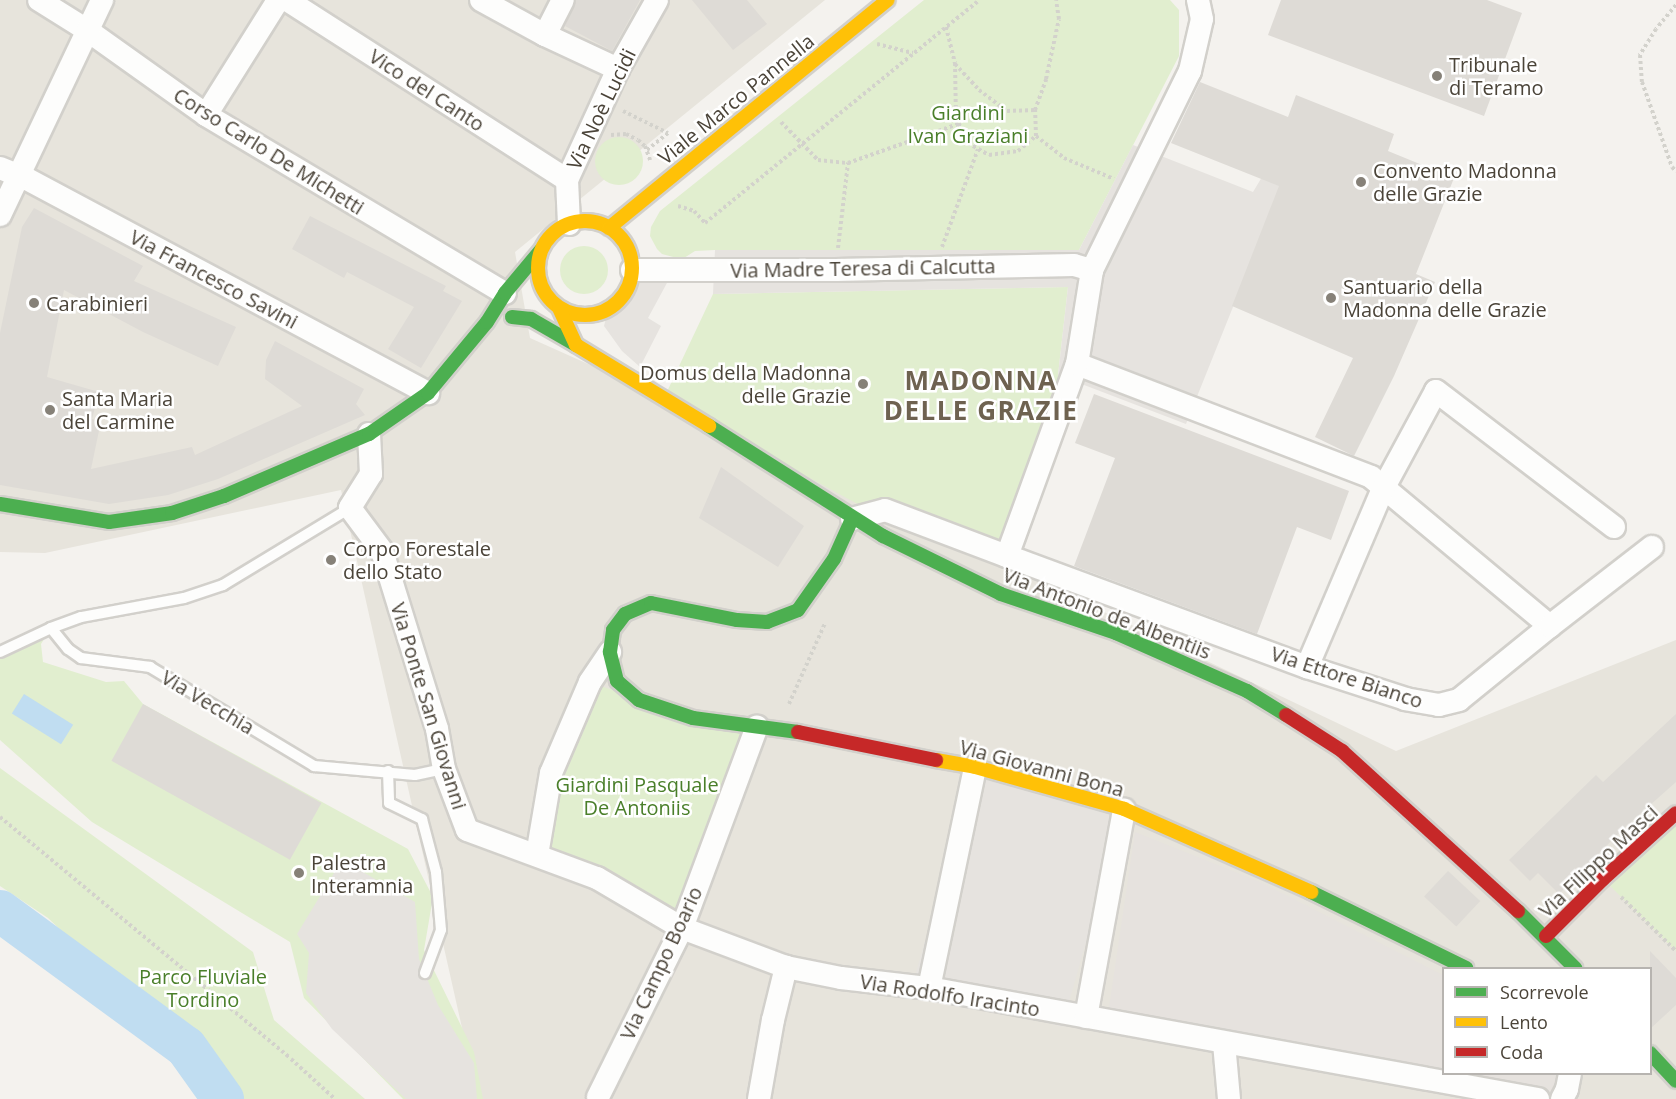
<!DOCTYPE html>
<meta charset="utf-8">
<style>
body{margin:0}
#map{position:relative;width:1676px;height:1099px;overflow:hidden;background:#f4f2ee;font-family:"Open Sans",sans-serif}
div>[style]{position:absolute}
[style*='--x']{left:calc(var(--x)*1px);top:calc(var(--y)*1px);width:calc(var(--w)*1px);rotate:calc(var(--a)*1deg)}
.residential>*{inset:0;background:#e7e4dc}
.industrial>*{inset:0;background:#e6e2de}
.green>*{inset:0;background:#e1eecf}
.round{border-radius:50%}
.parking>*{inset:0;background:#e6e3df;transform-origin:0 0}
.water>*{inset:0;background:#c0ddf1;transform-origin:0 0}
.river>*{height:42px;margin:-21px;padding:0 21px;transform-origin:21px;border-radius:21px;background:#c0ddf1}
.building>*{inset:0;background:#dedbd6;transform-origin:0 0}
.path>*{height:4px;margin-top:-2px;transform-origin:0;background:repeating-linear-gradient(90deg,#d3d2cc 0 3px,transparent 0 6px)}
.roads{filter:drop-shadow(2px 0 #d2d0cb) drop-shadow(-2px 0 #d2d0cb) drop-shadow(0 2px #d2d0cb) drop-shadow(0 -2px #d2d0cb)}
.lane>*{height:10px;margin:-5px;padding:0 5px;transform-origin:5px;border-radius:5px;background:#fdfdfc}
.street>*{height:22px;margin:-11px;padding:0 11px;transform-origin:11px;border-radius:11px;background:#fdfdfc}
.fast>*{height:14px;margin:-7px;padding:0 7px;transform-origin:7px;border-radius:7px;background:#4caf50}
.slow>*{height:14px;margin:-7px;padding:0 7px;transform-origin:7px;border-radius:7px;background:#ffc107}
.slow>.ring{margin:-7px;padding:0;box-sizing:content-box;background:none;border:14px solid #ffc107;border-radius:50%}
.jam>*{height:14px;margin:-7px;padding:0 7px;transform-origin:7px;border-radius:7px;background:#c62828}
.dots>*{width:16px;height:16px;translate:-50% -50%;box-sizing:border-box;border:3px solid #fff;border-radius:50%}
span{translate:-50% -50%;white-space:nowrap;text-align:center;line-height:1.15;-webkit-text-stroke:5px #fff;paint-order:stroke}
.poi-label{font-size:20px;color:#4b4439}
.left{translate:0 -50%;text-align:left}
.right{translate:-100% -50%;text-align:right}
.street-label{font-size:20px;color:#4b4439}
.park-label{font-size:20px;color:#4a7f2a}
.district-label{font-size:26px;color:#6e6250;font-weight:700;letter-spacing:1.5px}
.legend{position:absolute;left:1442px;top:967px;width:210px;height:108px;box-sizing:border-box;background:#fff;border:2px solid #b7b4b0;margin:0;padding:8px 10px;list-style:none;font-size:18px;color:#4b4439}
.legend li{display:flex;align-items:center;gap:12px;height:30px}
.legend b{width:30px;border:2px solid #b7b4b0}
</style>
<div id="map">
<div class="residential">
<div style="clip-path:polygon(evenodd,0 0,825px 0,515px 252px,530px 338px,664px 398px,907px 518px,1396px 751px,1676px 640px,1676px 1099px,478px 1099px,341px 490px,45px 553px,0 552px,0 0,1444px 968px,1650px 968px,1650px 1074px,1444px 1074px,1444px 968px)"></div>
</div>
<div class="industrial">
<div style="clip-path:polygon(1135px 832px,1260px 882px,1443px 975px,1443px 1073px,1108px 1014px)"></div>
<div style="clip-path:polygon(1446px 1074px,1560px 1074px,1557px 1093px)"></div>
</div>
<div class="green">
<div style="clip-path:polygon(924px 0,1170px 0,1179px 10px,1179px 56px,1079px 250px,715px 250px,695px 251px,684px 258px,677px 258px,662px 254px,657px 249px,650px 236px,651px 227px,660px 211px)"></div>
<div class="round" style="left:595px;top:137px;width:48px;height:48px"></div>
<div class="round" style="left:560px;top:246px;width:48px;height:48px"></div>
<div style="clip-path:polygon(1068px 287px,1058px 375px,1073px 380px,1007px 556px,872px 512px,664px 398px,713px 294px)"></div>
<div style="clip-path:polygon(51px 628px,41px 644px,43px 662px,106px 682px,124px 681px,143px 704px,408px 849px,433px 897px,424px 950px,474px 1052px,483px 1099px,403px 1099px,304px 998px,290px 942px,92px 822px,0 740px,0 652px)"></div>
<div style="clip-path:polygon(590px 682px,664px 709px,757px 726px,682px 928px,537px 855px)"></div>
<div style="clip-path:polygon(0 768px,253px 952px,274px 1020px,365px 1099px,237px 1099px,48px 918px,0 886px)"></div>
<div style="clip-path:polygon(1676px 813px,1676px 951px,1603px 879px)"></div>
</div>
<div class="parking">
<div style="clip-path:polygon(1133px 145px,1253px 192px,1262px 177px,1282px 185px,1186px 424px,1058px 375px,1068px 287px,713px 294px,715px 250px,1079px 250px)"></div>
<div style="clip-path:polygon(674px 270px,648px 318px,661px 326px,640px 367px,622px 351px,604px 326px,608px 310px,621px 299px,631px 280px)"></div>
<div style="left:975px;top:767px;width:155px;height:226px;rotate:16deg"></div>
<div style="clip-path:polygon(342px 860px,415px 902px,419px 959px,438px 1005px,474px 1063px,477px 1099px,406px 1099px,332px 1029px,306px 993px,309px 953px,297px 934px)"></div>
</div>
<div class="water">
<div style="left:24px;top:694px;width:58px;height:23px;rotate:32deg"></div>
</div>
<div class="river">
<div style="--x:0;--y:911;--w:230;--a:36.2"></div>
<div style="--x:186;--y:1047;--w:64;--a:54.6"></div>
</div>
<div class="building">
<div style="clip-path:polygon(576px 0,640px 0,612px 51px,565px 26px)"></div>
<div style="clip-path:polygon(692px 0,747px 0,767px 24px,733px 50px)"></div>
<div style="clip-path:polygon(1281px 0,1487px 0,1522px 13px,1484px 116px,1268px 35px)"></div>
<div style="clip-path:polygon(1200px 82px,1288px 117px,1296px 95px,1394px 134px,1388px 151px,1454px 178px,1416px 274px,1435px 282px,1394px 376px,1354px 456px,1315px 437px,1353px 358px,1232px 306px,1279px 186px,1171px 143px)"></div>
<div style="clip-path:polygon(34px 208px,143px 266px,134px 281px,236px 327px,218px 366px,143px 332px,64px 290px,47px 377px,99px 392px,92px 419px,101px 421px,91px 469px,192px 447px,195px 455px,302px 406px,265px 379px,266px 360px,275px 341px,364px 389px,356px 404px,365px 415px,218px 479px,168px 495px,109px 504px,0 485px,0 333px,22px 227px)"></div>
<div style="clip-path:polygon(310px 216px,446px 286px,443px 291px,462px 301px,421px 368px,388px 349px,414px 307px,347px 272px,344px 278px,292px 249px)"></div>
<div style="clip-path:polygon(1094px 394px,1349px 491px,1331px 540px,1297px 527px,1257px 634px,1074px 566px,1115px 458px,1075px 443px)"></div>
<div style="clip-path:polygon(721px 467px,804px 526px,778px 567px,699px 518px)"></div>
<div style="left:143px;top:704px;width:204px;height:65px;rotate:29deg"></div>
<div style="clip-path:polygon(1676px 714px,1676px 782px,1622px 830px,1559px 894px,1538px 873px,1530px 881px,1509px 860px,1596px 775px,1603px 782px)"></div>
<div style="left:1448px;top:871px;width:44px;height:35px;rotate:43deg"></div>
<div style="clip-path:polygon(1650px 951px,1676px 978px,1676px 1005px,1650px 1029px)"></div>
</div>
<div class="path">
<div style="--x:1676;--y:5;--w:31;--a:130"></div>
<div style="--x:1656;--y:29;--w:31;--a:122"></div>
<div style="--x:1640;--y:55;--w:27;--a:86"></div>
<div style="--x:1642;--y:82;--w:90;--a:70.6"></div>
<div style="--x:1672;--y:167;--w:6;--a:45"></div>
<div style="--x:946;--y:27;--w:37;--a:76"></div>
<div style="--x:955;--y:63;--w:55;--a:89"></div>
<div style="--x:956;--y:118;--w:28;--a:64"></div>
<div style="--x:968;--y:143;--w:24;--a:30"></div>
<div style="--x:989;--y:155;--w:29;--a:-8"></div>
<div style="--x:1018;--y:151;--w:23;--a:-40"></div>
<div style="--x:1036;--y:136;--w:26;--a:-92"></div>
<div style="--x:877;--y:44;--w:37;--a:14"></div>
<div style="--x:955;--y:64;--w:35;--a:47"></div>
<div style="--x:979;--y:90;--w:35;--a:37"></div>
<div style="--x:1007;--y:111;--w:28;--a:-2"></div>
<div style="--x:1035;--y:110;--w:33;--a:-70"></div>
<div style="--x:1046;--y:79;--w:61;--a:-77.8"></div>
<div style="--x:1059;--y:19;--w:19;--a:-99"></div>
<div style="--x:623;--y:111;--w:50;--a:26.1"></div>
<div style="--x:668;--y:133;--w:27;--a:141"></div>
<div style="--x:781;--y:122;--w:53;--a:45.8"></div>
<div style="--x:818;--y:160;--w:30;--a:6"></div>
<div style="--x:848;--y:163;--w:117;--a:-19.5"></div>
<div style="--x:611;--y:135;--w:15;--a:-4"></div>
<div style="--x:626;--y:134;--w:13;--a:27"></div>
<div style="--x:638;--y:140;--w:9;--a:41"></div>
<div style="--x:645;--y:146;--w:15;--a:70"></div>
<div style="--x:1036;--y:136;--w:36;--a:38"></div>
<div style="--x:1064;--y:158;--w:54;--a:22.8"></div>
<div style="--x:678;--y:206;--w:17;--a:17"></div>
<div style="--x:694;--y:211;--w:16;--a:47"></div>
<div style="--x:705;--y:223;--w:353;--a:-39.1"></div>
<div style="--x:942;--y:247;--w:104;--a:-69.8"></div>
<div style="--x:838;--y:248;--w:86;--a:-83.3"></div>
<div style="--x:789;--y:704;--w:89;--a:-66"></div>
<div style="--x:0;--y:817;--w:378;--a:39.7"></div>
<div style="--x:291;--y:1059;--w:59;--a:42.3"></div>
<div style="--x:1621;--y:897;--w:77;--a:44.5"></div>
</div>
<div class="roads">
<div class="lane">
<div style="--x:350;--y:508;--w:149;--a:148.8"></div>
<div style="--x:223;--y:585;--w:41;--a:161.6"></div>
<div style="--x:184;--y:598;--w:105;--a:169.5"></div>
<div style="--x:81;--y:617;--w:32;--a:160"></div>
<div style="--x:51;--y:628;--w:27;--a:51"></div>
<div style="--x:68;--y:649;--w:16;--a:35"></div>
<div style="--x:81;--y:658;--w:70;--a:7.4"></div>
<div style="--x:150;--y:667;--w:192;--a:31.1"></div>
<div style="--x:314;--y:766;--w:101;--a:5.1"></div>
<div style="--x:415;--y:775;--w:30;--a:-12"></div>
<div style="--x:0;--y:652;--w:56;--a:-25.2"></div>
<div style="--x:388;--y:771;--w:32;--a:88"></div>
<div style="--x:389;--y:803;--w:37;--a:26"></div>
<div style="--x:422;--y:819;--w:55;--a:75.2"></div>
<div style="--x:436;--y:872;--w:58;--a:85.1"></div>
<div style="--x:441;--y:930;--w:46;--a:110.4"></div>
</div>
<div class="street">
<div style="--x:39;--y:0;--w:57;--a:32"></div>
<div style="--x:87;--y:30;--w:146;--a:35.5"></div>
<div style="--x:206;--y:115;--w:348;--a:30.8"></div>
<div style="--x:287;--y:0;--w:333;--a:32.7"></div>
<div style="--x:481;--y:0;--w:73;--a:28.7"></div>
<div style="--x:545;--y:35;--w:81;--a:25"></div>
<div style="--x:545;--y:35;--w:39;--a:-63"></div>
<div style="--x:206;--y:115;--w:136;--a:-57.9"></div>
<div style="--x:0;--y:168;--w:29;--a:22"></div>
<div style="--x:27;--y:179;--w:455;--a:28.1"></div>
<div style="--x:0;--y:215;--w:238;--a:-64.6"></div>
<div style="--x:569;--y:224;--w:44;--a:-92.6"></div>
<div style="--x:567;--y:180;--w:122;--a:-65.3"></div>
<div style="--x:618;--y:69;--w:79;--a:-60.5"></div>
<div style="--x:632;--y:270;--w:204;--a:0"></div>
<div style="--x:836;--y:270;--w:238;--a:-1.2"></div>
<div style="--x:1074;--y:265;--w:19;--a:16"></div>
<div style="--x:1077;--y:364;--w:315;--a:21"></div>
<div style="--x:1371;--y:477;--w:233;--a:39.8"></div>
<div style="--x:1550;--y:626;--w:117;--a:140.9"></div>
<div style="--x:1459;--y:700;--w:21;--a:166"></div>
<div style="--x:1439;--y:705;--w:34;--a:-170"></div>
<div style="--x:1406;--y:699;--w:104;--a:-162.1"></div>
<div style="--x:1307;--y:667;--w:320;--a:-159.7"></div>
<div style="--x:1007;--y:556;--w:204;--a:-70"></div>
<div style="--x:1077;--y:364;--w:95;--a:-80.9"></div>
<div style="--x:1092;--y:270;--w:222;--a:-63.8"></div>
<div style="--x:1190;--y:71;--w:53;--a:-77"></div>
<div style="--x:1202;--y:19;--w:19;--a:-102"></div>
<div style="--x:369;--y:434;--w:40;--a:87.1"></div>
<div style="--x:371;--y:474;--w:40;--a:122"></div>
<div style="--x:350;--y:508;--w:54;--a:53.3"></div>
<div style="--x:382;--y:551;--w:186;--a:72.8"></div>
<div style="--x:437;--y:729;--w:41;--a:80.1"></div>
<div style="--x:444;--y:769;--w:65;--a:69.3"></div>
<div style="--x:467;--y:830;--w:139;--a:20.3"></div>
<div style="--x:597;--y:878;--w:99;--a:30.5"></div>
<div style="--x:682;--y:928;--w:111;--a:20.6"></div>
<div style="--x:786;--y:967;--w:56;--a:11.3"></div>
<div style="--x:841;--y:978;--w:89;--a:6.5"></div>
<div style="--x:929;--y:988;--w:619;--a:10.33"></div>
<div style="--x:852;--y:519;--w:34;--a:-15"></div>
<div style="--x:885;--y:510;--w:130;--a:20.7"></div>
<div style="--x:1550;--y:626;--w:129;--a:-37.8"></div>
<div style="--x:1307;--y:667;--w:194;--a:-66.9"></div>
<div style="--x:1383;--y:489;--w:111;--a:-61.6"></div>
<div style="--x:1436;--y:391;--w:224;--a:37.4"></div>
<div style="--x:537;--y:855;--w:83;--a:-80.3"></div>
<div style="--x:551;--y:773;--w:99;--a:-66.8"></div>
<div style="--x:590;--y:682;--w:36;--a:-56"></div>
<div style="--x:929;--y:988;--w:226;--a:-78.2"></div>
<div style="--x:1086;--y:1017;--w:211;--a:-79.6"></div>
<div style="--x:1224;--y:1043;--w:56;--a:84.9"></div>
<div style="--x:598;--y:1097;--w:189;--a:-63.6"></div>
<div style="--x:682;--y:928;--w:215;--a:-69.6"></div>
<div style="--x:759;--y:1099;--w:80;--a:-80"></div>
<div style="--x:773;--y:1020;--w:55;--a:-76.2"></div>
<div style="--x:1562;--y:1099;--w:11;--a:-63"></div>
<div style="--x:1567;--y:1089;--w:15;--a:-79"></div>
</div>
<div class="fast">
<div style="--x:512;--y:317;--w:19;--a:6"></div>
<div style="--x:531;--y:319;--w:52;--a:30"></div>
<div style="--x:709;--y:426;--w:206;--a:32.3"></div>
<div style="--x:883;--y:536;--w:131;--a:26.2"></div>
<div style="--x:1001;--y:594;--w:121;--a:18.7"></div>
<div style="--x:1116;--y:633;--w:143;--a:23.9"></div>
<div style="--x:1247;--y:691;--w:46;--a:31.6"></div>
<div style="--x:0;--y:504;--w:110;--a:9.4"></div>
<div style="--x:109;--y:522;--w:64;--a:-8.1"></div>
<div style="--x:172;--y:513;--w:55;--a:-18.1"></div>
<div style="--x:224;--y:496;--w:158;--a:-23.2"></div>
<div style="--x:369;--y:434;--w:72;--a:-34.8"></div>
<div style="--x:428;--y:393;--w:92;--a:-50.3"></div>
<div style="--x:487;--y:322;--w:34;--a:-58"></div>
<div style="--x:505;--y:293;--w:56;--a:-50.1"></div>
<div style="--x:798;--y:732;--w:106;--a:-172.4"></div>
<div style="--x:693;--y:718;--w:57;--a:-161.6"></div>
<div style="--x:639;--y:700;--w:29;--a:-139"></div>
<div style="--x:617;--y:681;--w:30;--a:-104"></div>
<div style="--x:610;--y:652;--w:22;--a:-82"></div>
<div style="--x:613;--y:630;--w:20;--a:-53"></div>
<div style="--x:625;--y:614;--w:28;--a:-23"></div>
<div style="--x:651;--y:603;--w:88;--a:11.2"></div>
<div style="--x:737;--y:620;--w:30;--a:4"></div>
<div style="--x:767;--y:622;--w:33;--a:-21"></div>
<div style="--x:798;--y:610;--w:62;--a:-54.8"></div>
<div style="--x:834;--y:559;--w:44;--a:-65.8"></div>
<div style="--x:1311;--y:892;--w:173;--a:26.1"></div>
<div style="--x:1518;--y:911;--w:81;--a:45"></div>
<div style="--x:1650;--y:1053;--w:38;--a:47"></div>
</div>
<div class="slow">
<div class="ring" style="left:538px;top:221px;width:80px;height:80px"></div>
<div style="--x:609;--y:228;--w:360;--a:-39.3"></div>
<div style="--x:559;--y:308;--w:41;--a:65.3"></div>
<div style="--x:576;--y:345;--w:156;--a:31.3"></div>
<div style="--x:936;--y:760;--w:40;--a:10"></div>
<div style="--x:975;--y:767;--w:155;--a:15.7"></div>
<div style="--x:1124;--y:809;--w:205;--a:23.9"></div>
</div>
<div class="jam">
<div style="--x:1286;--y:715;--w:67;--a:32.7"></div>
<div style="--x:1342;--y:751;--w:238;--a:42.3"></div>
<div style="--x:798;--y:732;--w:141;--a:11.5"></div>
<div style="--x:1546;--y:936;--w:81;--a:-45"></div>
<div style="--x:1603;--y:879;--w:98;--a:-42.1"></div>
</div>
</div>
<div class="dots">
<div style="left:1437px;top:76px;background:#868178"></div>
<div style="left:1361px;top:182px;background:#868178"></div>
<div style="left:1331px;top:298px;background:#868178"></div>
<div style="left:34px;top:303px;background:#868178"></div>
<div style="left:863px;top:384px;background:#868178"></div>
<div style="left:50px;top:410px;background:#868178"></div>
<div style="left:331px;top:560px;background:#868178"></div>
<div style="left:299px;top:873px;background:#868178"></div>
</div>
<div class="poi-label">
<span class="left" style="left:1449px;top:76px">Tribunale<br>di Teramo</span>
<span class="left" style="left:1373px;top:182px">Convento Madonna<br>delle Grazie</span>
<span class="left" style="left:1343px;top:298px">Santuario della<br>Madonna delle Grazie</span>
<span class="left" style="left:46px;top:303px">Carabinieri</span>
<span class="right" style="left:851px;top:384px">Domus della Madonna<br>delle Grazie</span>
<span class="left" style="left:62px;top:410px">Santa Maria<br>del Carmine</span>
<span class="left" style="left:343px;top:560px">Corpo Forestale<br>dello Stato</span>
<span class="left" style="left:311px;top:874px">Palestra<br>Interamnia</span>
</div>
<div class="street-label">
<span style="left:427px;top:90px;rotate:33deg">Vico del Canto</span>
<span style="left:736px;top:99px;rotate:-39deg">Viale Marco Pannella</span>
<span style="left:601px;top:109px;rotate:-64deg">Via Noè Lucidi</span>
<span style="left:269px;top:151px;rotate:32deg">Corso Carlo De Michetti</span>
<span style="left:863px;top:268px;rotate:-1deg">Via Madre Teresa di Calcutta</span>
<span style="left:214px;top:279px;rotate:28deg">Via Francesco Savini</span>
<span style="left:1107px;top:613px;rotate:21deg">Via Antonio de Albentiis</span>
<span style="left:1347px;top:677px;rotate:18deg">Via Ettore Bianco</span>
<span style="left:208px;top:702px;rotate:31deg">Via Vecchia</span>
<span style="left:429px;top:706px;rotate:73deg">Via Ponte San Giovanni</span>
<span style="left:1042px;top:768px;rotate:15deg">Via Giovanni Bona</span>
<span style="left:1598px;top:861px;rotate:-43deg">Via Filippo Masci</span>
<span style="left:661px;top:963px;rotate:-65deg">Via Campo Boario</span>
<span style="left:950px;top:995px;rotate:9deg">Via Rodolfo Iracinto</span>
</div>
<div class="park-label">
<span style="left:968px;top:124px">Giardini<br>Ivan Graziani</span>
<span style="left:637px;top:796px">Giardini Pasquale<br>De Antoniis</span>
<span style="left:203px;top:988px">Parco Fluviale<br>Tordino</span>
</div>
<div class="district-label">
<span style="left:981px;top:396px">MADONNA<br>DELLE GRAZIE</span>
</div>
<ul class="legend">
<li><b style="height:8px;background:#4caf50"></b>Scorrevole</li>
<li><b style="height:8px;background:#ffc107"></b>Lento</li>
<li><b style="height:8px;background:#c62828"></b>Coda</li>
</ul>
</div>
